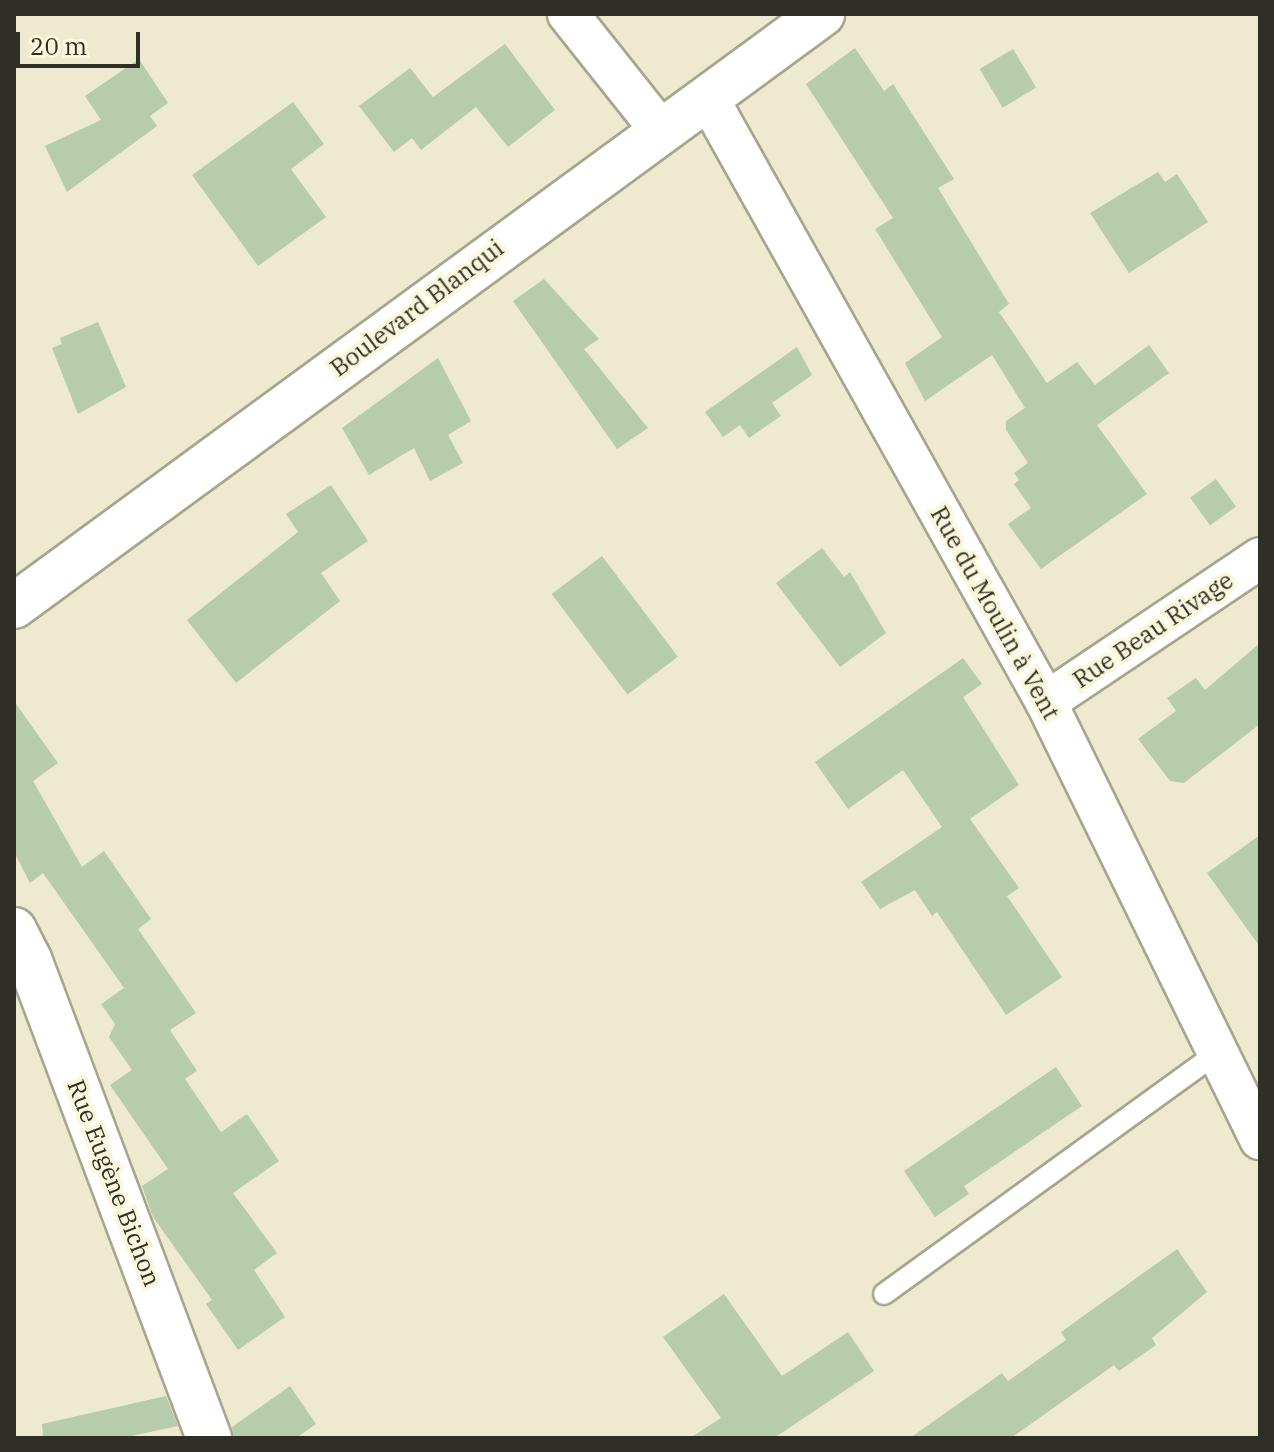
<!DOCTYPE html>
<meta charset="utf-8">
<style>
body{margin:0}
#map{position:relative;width:1274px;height:1452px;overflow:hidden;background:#edead0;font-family:"IBM Plex Serif",serif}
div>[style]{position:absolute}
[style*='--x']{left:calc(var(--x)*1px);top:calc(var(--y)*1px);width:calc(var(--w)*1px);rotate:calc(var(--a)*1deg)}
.building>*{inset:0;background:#b6ccab;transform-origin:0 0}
.roads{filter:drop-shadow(2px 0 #a8a58d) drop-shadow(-2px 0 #a8a58d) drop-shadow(0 2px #a8a58d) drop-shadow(0 -2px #a8a58d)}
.lane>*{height:20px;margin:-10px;padding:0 10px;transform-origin:10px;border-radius:10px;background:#fff}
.street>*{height:40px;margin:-20px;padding:0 20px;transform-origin:20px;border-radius:20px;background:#fff}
.secondary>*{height:44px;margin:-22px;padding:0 22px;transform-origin:22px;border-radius:22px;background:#fff}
span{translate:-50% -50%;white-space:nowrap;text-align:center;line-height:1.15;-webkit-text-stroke:8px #faf7dd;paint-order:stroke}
.street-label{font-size:24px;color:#302f25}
.frame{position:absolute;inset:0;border:16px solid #302f25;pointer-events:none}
.scale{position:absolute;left:16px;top:32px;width:124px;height:36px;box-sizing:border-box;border:4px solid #302f25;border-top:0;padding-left:10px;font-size:24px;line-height:28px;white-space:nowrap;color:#302f25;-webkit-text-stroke:6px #faf7dd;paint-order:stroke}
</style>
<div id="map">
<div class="building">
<div style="clip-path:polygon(505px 44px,555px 110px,508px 147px,476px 107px,421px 150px,412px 138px,394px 152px,359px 106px,410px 68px,433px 97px)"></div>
<div style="clip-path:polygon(855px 48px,884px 91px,893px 84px,954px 179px,938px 188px,1009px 304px,999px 312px,1047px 383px,1077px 362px,1095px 385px,1149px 345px,1169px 373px,1097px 425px,1147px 494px,1041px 569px,1008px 524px,1031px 508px,1014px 484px,1019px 480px,1014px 473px,1028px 463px,1006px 430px,1006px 421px,1025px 408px,992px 355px,925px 401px,905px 363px,942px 337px,875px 229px,893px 218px,806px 84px)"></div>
<div style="left:1013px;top:49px;width:45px;height:39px;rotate:59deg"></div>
<div style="clip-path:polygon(139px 59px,168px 103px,150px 116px,157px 126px,67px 192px,45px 146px,101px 120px,85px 96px)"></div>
<div style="clip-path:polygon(293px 102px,324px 144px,291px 169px,326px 217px,258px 266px,192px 175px)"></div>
<div style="clip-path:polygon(1158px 172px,1165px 182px,1177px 174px,1208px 222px,1129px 273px,1090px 213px)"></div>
<div style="clip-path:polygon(544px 279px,599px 339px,584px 349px,648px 428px,617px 449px,513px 301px)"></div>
<div style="clip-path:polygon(98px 322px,126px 387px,78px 414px,52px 348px,62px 344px,60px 338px)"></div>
<div style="clip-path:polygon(797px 347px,812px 375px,772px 403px,781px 416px,749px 438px,740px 425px,723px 437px,705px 412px)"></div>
<div style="clip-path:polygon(438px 358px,471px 421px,448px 435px,463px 463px,430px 481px,414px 448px,369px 475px,342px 428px)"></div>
<div style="left:1216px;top:479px;width:34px;height:32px;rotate:54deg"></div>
<div style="clip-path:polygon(331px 485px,368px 541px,321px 573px,340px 601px,236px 683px,187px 620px,298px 532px,286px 514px)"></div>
<div style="clip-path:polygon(822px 548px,844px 577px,850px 572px,886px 633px,840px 667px,776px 583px)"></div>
<div style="left:602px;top:556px;width:126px;height:63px;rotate:53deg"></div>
<div style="clip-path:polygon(1260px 643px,1260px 724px,1184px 783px,1170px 781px,1138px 739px,1176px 711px,1167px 698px,1196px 678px,1205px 690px)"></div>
<div style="clip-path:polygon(963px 658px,982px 684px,963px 697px,1019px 785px,970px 819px,1019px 888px,1007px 896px,1062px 977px,1006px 1015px,937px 912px,932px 916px,915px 890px,880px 909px,861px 882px,942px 827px,903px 770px,848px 809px,815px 762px)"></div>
<div style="clip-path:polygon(14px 701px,58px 763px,33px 781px,82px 867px,104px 851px,151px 919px,138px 929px,196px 1013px,170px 1030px,197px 1071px,185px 1079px,221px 1132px,247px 1114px,279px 1161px,233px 1193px,277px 1253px,254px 1270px,285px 1317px,238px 1350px,206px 1304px,212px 1300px,153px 1217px,142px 1186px,168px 1169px,110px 1085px,132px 1070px,109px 1037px,115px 1024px,101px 1004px,124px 988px,43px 873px,30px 883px,14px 852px)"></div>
<div style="clip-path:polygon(1260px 835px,1260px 947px,1207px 873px)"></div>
<div style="clip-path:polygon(1056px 1067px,1082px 1106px,964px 1186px,969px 1194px,935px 1217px,904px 1171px)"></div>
<div style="clip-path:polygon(1177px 1249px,1207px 1292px,1152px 1338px,1156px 1345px,1119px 1371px,1114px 1365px,1011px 1438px,910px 1438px,1002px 1373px,1008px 1381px,1066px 1340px,1061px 1332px)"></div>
<div style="clip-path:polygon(724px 1294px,782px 1376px,848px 1332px,874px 1371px,774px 1438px,690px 1438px,721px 1418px,663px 1337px)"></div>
<div style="clip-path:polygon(290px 1386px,316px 1424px,296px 1438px,233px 1438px,232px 1427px)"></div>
<div style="clip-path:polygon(166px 1396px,178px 1426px,122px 1438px,43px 1438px,42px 1424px)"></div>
</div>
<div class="roads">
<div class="lane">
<div style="--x:884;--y:1294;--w:412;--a:-35.9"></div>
</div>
<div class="street">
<div style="--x:568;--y:14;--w:151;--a:51.5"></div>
<div style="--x:708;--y:98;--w:692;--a:60.77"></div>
<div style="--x:1046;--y:702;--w:487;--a:63.9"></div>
<div style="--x:1046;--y:702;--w:258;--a:-33.9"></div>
</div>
<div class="secondary">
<div style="--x:14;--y:606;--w:1002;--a:-36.23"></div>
<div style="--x:14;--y:930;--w:33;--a:63"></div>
<div style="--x:29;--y:959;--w:512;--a:69.4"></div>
</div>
</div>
<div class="street-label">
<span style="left:417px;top:308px;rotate:-37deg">Boulevard Blanqui</span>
<span style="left:995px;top:613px;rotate:61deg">Rue du Moulin à Vent</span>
<span style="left:1153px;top:630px;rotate:-34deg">Rue Beau Rivage</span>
<span style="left:114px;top:1183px;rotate:69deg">Rue Eugène Bichon</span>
</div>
<div class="frame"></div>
<div class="scale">20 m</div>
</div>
